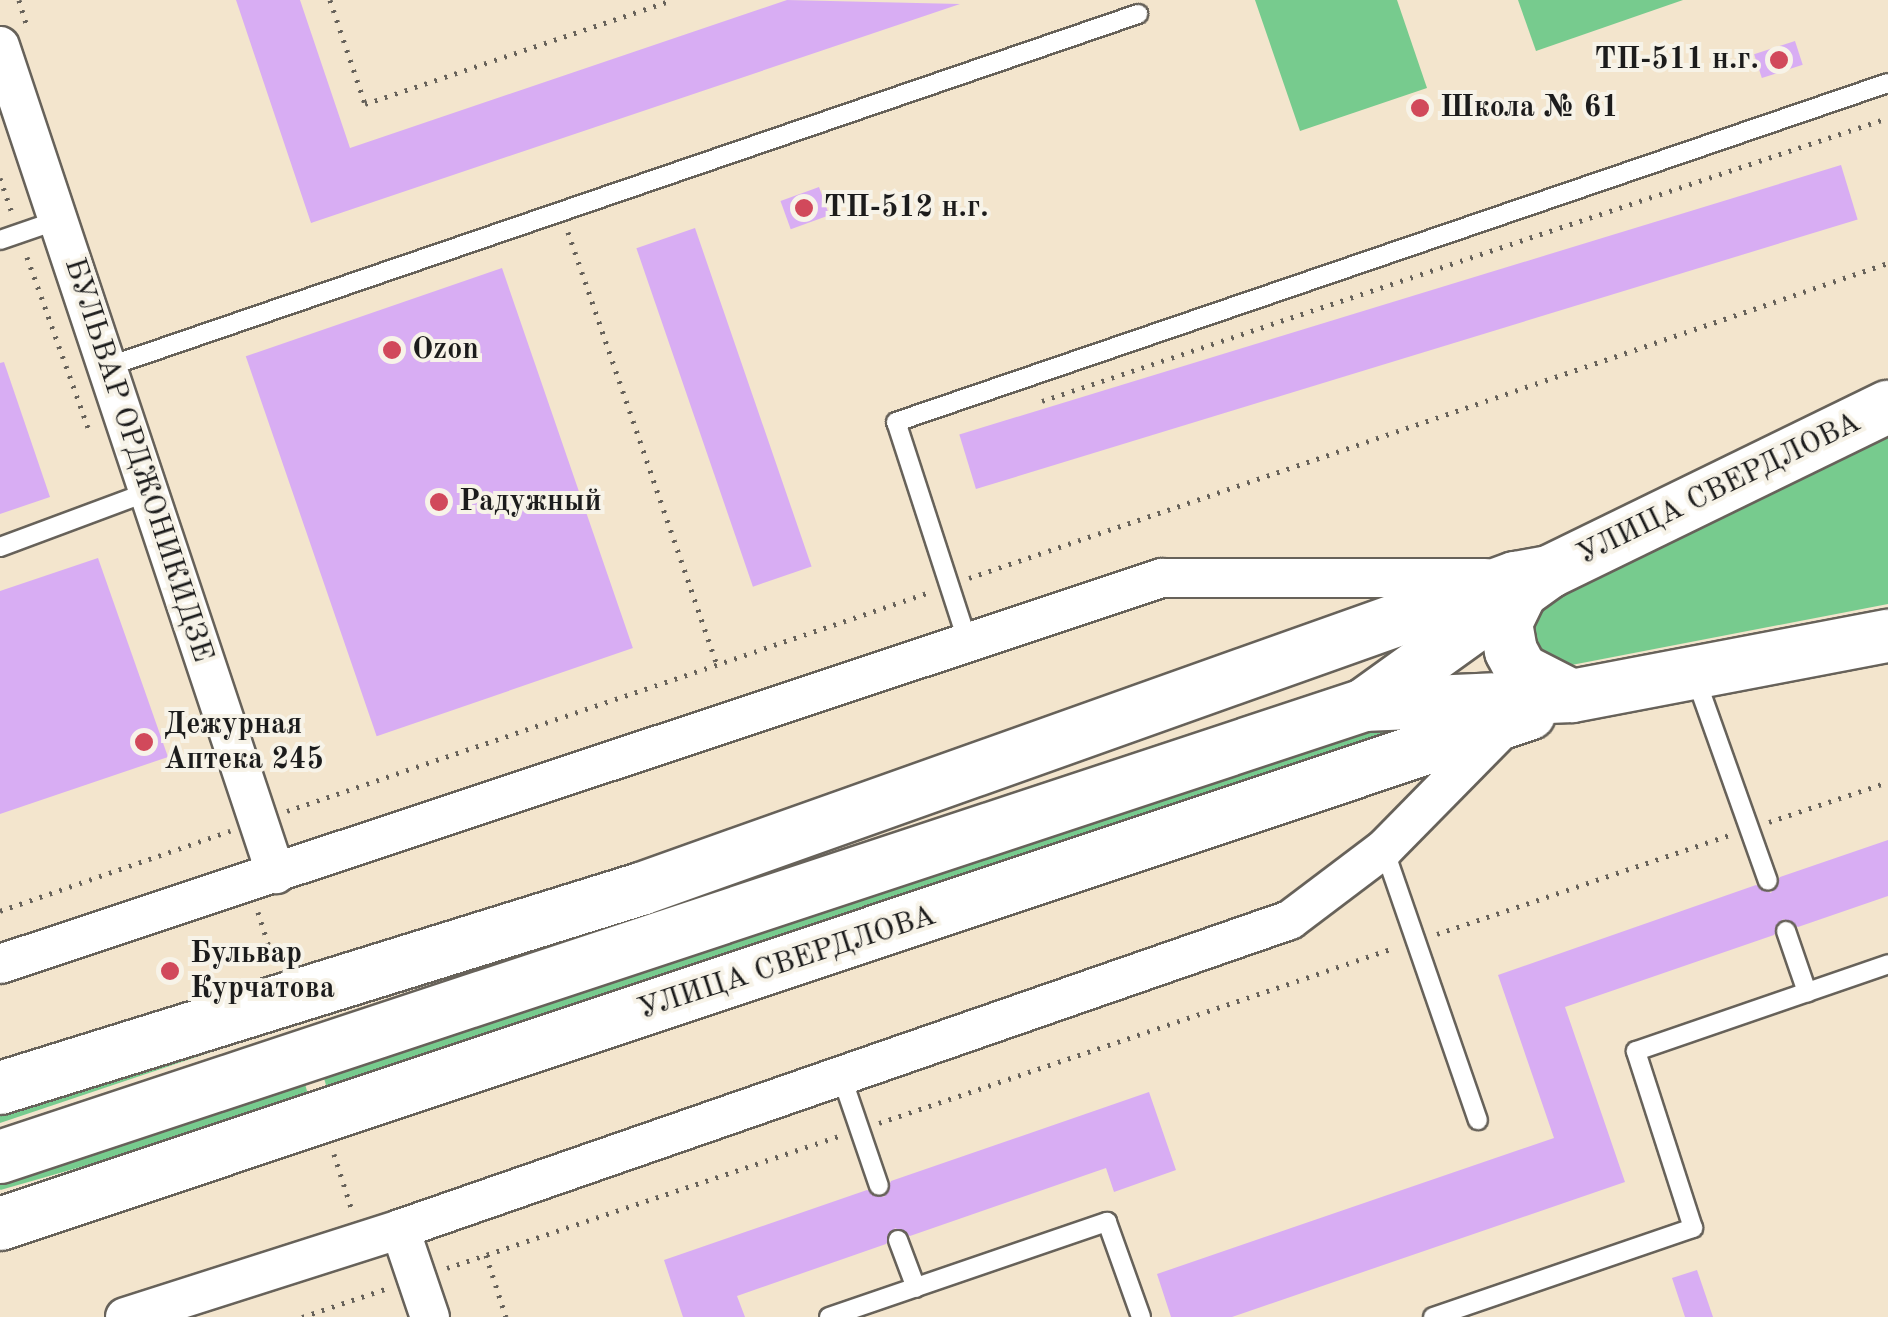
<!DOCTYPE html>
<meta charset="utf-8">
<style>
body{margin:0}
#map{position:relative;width:1888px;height:1317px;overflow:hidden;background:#f3e5cd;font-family:"Old Standard TT",serif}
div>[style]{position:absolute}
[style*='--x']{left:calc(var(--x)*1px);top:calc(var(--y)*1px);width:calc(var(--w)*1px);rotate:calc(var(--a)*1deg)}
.green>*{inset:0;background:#77cb8e;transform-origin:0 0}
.building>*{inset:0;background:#d8adf3;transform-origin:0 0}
.path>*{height:5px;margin-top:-2.5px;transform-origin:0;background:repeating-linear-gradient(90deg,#67625a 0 2.5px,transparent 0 10.5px)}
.roads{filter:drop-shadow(2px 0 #67625a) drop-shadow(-2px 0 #67625a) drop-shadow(0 2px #67625a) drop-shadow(0 -2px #67625a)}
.lane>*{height:18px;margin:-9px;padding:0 9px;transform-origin:9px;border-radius:9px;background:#fff}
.street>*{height:38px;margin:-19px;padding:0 19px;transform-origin:19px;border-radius:19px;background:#fff}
.secondary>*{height:52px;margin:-26px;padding:0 26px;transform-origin:26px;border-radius:26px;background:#fff}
.dots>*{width:28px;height:28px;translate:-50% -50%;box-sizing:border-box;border:5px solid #f7f3e8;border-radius:50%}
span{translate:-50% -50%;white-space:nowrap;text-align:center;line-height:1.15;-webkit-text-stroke:8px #f7f3e8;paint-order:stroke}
.poi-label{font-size:30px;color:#1c1c1c;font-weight:700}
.right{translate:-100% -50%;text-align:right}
.left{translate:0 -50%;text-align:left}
.street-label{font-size:30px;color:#1c1c1c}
</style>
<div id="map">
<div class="green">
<div style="clip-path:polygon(1255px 0,1397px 0,1427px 88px,1300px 131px)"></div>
<div style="clip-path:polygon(1518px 0,1683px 0,1536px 51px)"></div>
<div style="clip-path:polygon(1888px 427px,1888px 604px,1556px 668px,1517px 625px,1523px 613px)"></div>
<div style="clip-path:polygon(1383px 723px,1395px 732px,329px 1096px,324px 1078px)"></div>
<div style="clip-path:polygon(286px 1027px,0 1123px,0 1104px)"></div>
<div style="left:305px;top:1084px;width:18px;height:322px;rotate:74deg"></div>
</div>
<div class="building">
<div style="clip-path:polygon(236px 0,300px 0,350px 148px,787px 0,960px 4px,311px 223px)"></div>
<div style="left:1795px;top:41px;width:25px;height:43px;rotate:72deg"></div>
<div style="left:1841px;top:165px;width:57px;height:922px;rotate:73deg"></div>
<div style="left:819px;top:187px;width:30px;height:41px;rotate:70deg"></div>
<div style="left:695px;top:228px;width:358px;height:62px;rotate:71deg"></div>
<div style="left:502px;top:268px;width:402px;height:271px;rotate:71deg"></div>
<div style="clip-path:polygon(4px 362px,50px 497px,0 514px,0 363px)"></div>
<div style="clip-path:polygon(98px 558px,168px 757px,0 814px,0 591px)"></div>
<div style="clip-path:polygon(1888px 840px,1888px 896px,1798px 927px,1783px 919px,1774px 935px,1565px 1007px,1625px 1182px,1232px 1317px,1171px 1317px,1157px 1274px,1554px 1138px,1498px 975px,1756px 885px,1771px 893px,1780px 877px)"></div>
<div style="clip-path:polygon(1149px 1092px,1176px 1170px,1114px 1192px,1106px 1168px,910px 1236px,895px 1228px,886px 1244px,737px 1296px,745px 1317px,683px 1317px,664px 1260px,867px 1190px,884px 1197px,891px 1181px)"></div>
<div style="clip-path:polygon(1697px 1270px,1713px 1317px,1685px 1317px,1672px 1278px)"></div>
</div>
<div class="path">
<div style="--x:19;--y:0;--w:27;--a:73"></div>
<div style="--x:330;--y:0;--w:110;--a:71.4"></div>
<div style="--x:365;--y:104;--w:324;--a:-18.7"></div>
<div style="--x:0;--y:178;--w:37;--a:71"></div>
<div style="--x:568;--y:232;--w:458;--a:71"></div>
<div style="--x:27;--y:257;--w:184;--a:70.3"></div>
<div style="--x:1042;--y:401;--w:892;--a:-18.5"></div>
<div style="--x:969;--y:578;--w:971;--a:-18.92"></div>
<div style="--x:287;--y:811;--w:679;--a:-18.81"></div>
<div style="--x:1769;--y:822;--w:126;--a:-18.6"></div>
<div style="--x:0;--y:911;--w:244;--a:-19.2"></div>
<div style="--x:258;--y:912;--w:49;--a:72.3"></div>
<div style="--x:1437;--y:934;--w:309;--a:-18.7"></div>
<div style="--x:879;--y:1123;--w:544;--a:-18.77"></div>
<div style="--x:334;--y:1154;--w:59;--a:72.2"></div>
<div style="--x:486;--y:1255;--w:65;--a:72.1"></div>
<div style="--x:447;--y:1268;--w:415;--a:-18.6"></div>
<div style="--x:302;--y:1317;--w:88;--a:-18.6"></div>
</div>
<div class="roads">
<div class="lane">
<div style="--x:0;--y:240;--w:61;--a:-19"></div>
<div style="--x:107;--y:367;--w:1090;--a:-18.9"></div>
<div style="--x:0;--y:547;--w:158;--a:-20.4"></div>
<div style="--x:968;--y:643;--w:232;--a:-108"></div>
<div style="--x:896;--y:422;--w:1048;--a:-18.87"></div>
<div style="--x:1696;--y:679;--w:214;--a:70.4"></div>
<div style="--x:1384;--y:849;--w:287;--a:70.9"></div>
<div style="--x:1786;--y:931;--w:65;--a:71"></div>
<div style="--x:841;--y:1075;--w:117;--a:71.1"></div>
<div style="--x:898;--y:1240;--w:51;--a:69.4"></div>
<div style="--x:829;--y:1317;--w:294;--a:-18.9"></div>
<div style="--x:1107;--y:1222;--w:101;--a:70.3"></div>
<div style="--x:1433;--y:1317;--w:275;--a:-18.9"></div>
<div style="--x:1693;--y:1228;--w:186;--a:-107.9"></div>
<div style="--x:1636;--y:1051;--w:267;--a:-19"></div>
</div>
<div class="street">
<div style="--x:0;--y:46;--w:873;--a:71.57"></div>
<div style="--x:0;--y:964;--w:1224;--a:-18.38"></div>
<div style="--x:1162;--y:578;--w:323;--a:0"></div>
<div style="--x:400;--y:1229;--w:93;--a:71.2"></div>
<div style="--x:125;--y:1317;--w:289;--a:-17.7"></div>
<div style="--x:400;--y:1229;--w:942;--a:-19.15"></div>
<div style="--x:1290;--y:920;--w:118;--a:-37.1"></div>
<div style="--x:1384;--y:849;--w:174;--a:-45.5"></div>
</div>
<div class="secondary">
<div style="--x:1522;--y:590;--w:37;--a:116"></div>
<div style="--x:1506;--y:623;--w:28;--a:80"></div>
<div style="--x:1511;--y:651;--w:21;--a:62"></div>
<div style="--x:1521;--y:670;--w:57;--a:27"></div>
<div style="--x:1364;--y:705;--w:228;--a:-35.7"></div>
<div style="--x:1549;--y:572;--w:377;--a:-26"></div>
<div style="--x:0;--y:1088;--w:671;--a:-17.25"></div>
<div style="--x:641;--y:889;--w:928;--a:-19.59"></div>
<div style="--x:1515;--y:578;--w:35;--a:-10"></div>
<div style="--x:0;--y:1157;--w:1437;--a:-18.33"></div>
<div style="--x:1364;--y:705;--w:208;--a:-2.5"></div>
<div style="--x:1572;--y:696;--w:322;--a:-10.8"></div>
<div style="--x:0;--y:1224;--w:1612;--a:-18.45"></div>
</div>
</div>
<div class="dots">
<div style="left:1779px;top:60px;background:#d1495b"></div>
<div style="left:1420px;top:108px;background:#d1495b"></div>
<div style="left:804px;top:208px;background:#d1495b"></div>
<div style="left:392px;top:350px;background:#d1495b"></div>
<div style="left:439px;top:502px;background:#d1495b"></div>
<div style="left:144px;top:742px;background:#d1495b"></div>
<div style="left:170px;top:971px;background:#d1495b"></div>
</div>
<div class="poi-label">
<span class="right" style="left:1759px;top:60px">ТП-511 н.г.</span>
<span class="left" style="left:1440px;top:108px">Школа № 61</span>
<span class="left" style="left:824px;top:208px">ТП-512 н.г.</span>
<span class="left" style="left:412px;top:350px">Ozon</span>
<span class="left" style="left:459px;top:502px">Радужный</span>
<span class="left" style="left:164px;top:742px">Дежурная<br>Аптека 245</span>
<span class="left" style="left:190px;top:971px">Бульвар<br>Курчатова</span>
</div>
<div class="street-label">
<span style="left:138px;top:460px;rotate:72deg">БУЛЬВАР ОРДЖОНИКИДЗЕ</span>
<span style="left:1719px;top:489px;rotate:-26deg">УЛИЦА СВЕРДЛОВА</span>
<span style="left:787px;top:963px;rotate:-18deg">УЛИЦА СВЕРДЛОВА</span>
</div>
</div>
